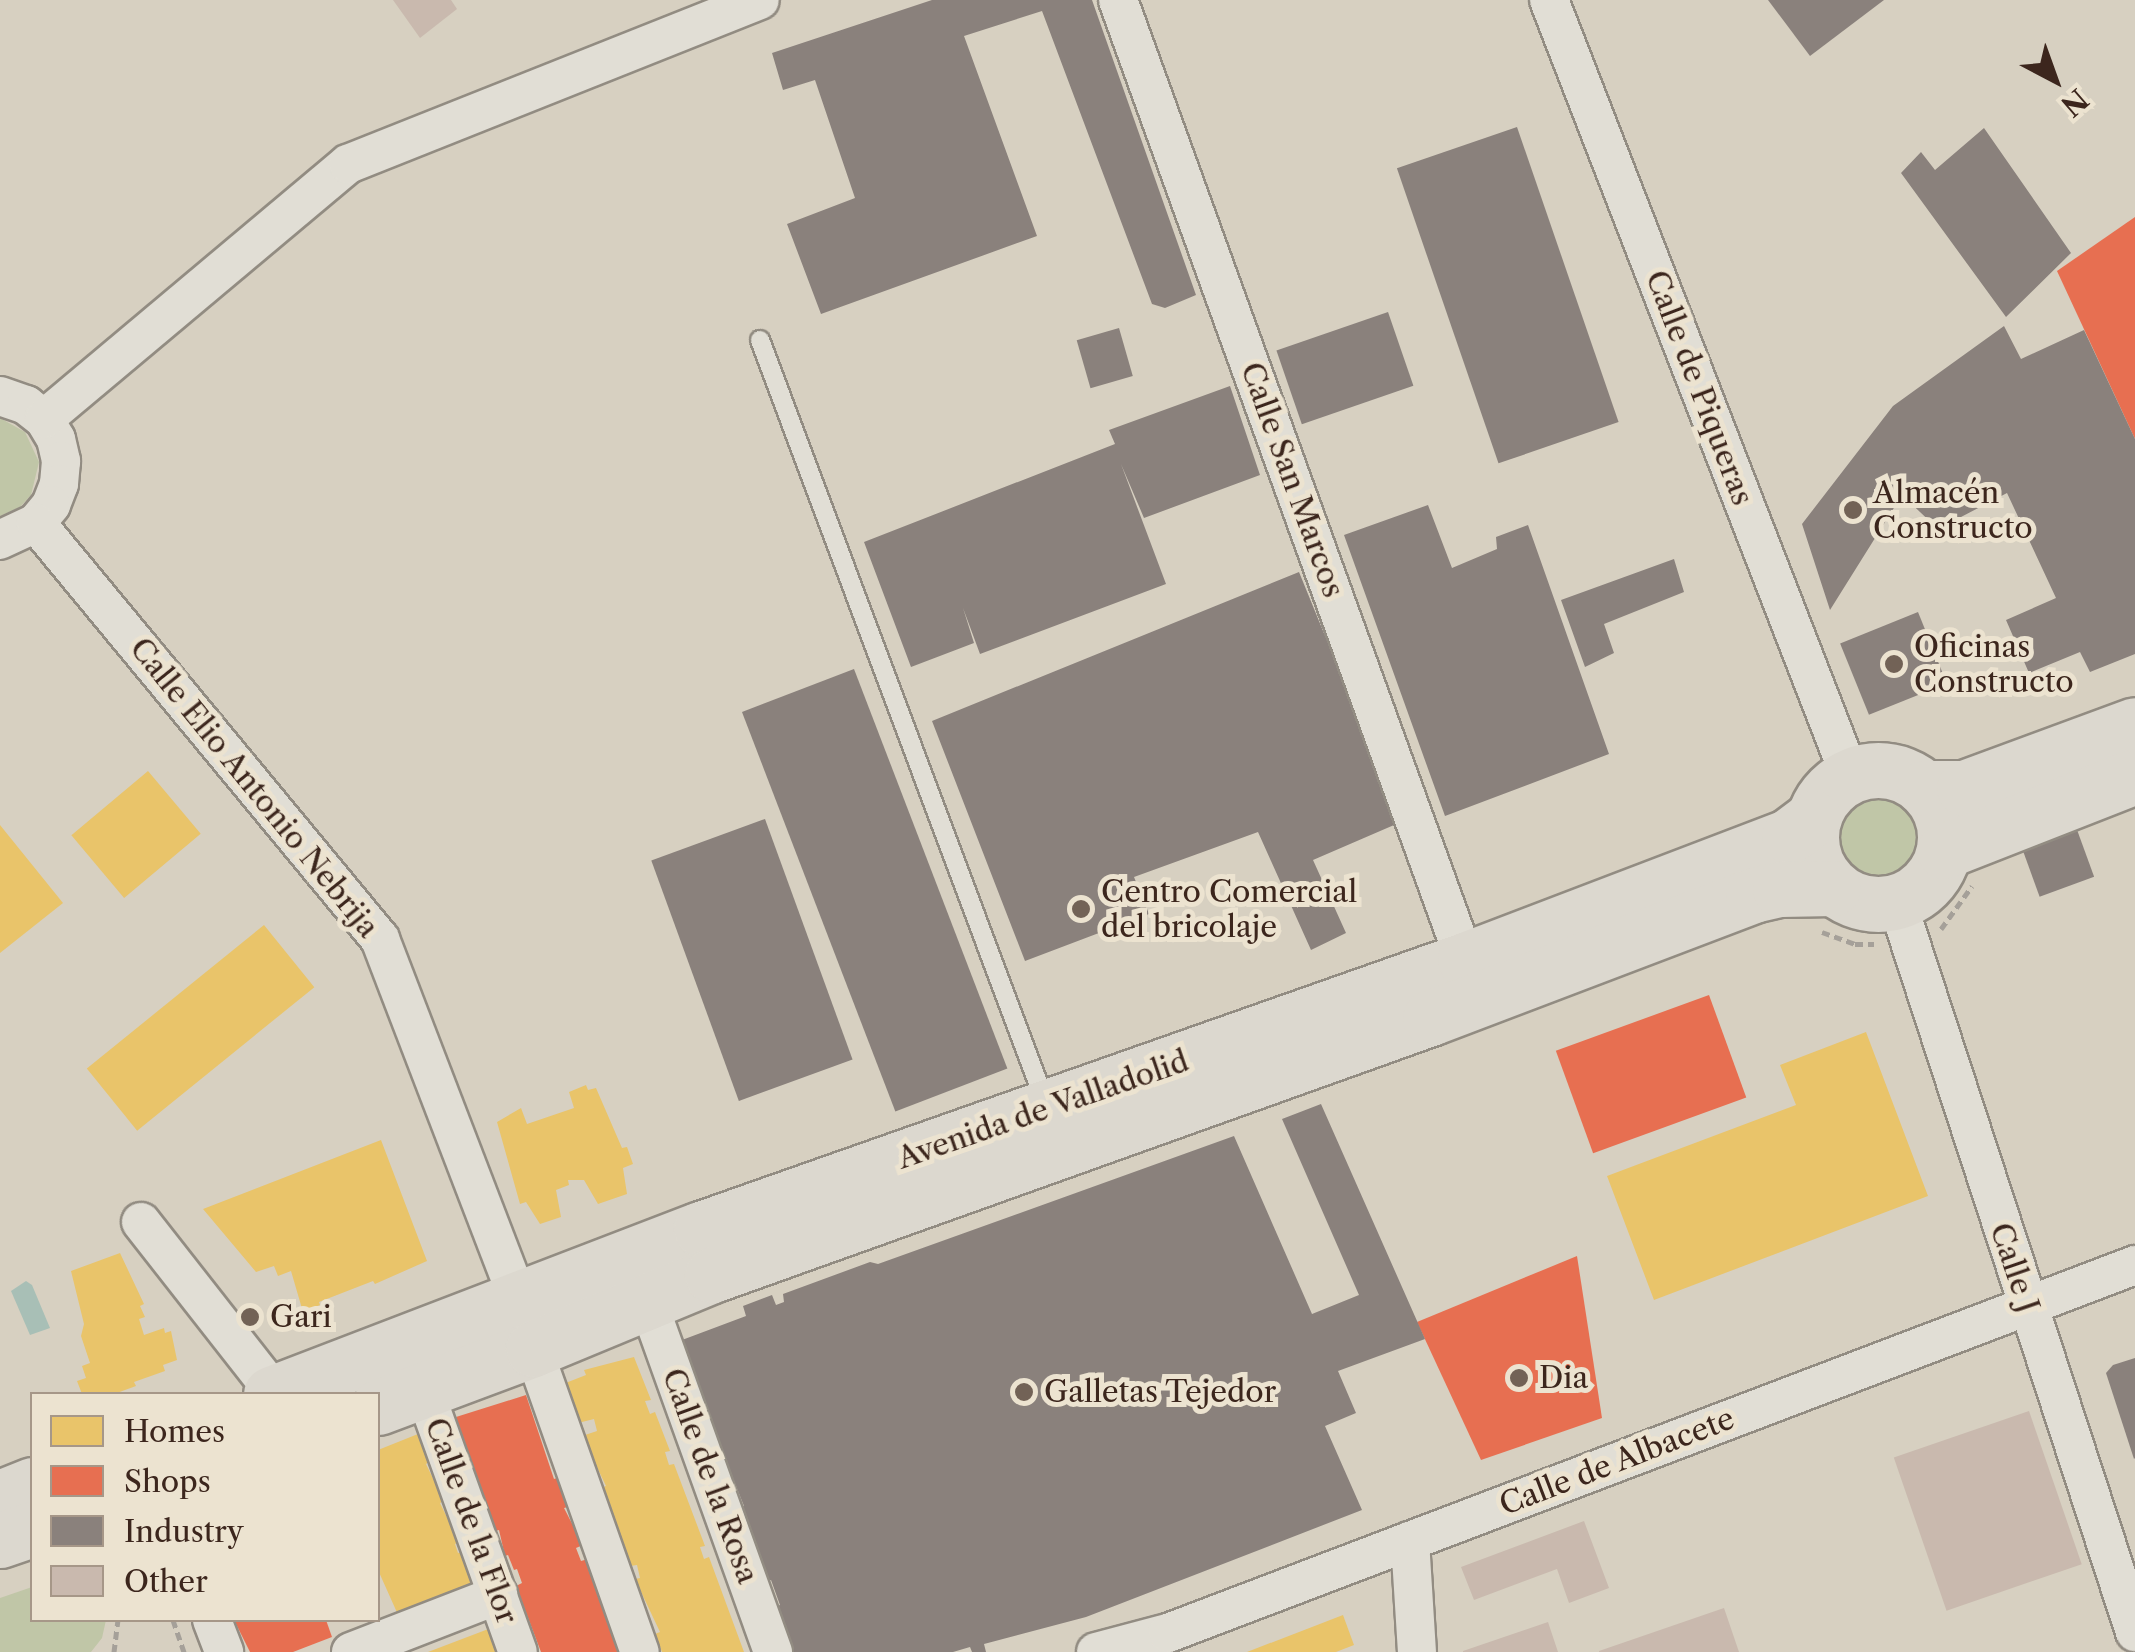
<!DOCTYPE html>
<meta charset="utf-8">
<style>
body{margin:0}
#map{position:relative;width:2135px;height:1652px;overflow:hidden;background:#d7d0c1;font-family:"Libre Caslon Text",serif}
div>[style]{position:absolute}
[style*='--x']{left:calc(var(--x)*1px);top:calc(var(--y)*1px);width:calc(var(--w)*1px);rotate:calc(var(--a)*1deg)}
.green>*{inset:0;background:#c0c6a7}
.round{border-radius:50%}
.water>*{inset:0;background:#a8bfb6}
.homes>*{inset:0;background:#e9c46a;transform-origin:0 0}
.shops>*{inset:0;background:#e76f51;transform-origin:0 0}
.industry>*{inset:0;background:#8a817c;transform-origin:0 0}
.building>*{inset:0;background:#c9b9ae;transform-origin:0 0}
.path>*{height:5px;margin-top:-2.5px;transform-origin:0;background:repeating-linear-gradient(90deg,#a5a099 0 8px,transparent 0 13px)}
.roads{filter:drop-shadow(2px 0 #928c82) drop-shadow(-2px 0 #928c82) drop-shadow(0 2px #928c82) drop-shadow(0 -2px #928c82)}
.lane>*{height:18px;margin:-9px;padding:0 9px;transform-origin:9px;border-radius:9px;background:#e1ded5}
.street>*{height:38px;margin:-19px;padding:0 19px;transform-origin:19px;border-radius:19px;background:#e1ded5}
.primary>*{height:55px;margin:-27.5px;padding:0 27.5px;transform-origin:27.5px;border-radius:27.5px;background:#dcd8cf}
.primary>.ring{margin:-27.5px;padding:0;box-sizing:content-box;background:none;border:55px solid #dcd8cf;border-radius:50%}
.dots>*{width:28px;height:28px;translate:-50% -50%;box-sizing:border-box;border:5px solid #ece3d0;border-radius:50%}
span{translate:-50% -50%;white-space:nowrap;text-align:center;line-height:1.15;-webkit-text-stroke:10px #ece3d0;paint-order:stroke}
.street-label{font-size:30px;color:#3c261d}
.poi-label{font-size:30px;color:#3c261d}
.left{translate:0 -50%;text-align:left}
.legend{position:absolute;left:30px;top:1392px;width:350px;height:230px;box-sizing:border-box;background:#ece3d0;border:2px solid #a69788;margin:0;padding:12px 18px;list-style:none;font-size:30px;color:#3c261d}
.legend li{display:flex;align-items:center;gap:20px;height:50px}
.legend b{width:50px;border:2px solid #a69788}
.north{position:absolute;left:2005px;top:30px;width:100px;height:100px;-webkit-text-stroke:8px #ece3d0;paint-order:stroke;rotate:139deg;font-size:28px;font-weight:700;line-height:40px;text-align:center;color:#3c261d}
.north::after{content:'';display:block;margin:auto;width:35px;height:45px;background:#3c261d;clip-path:polygon(50% 0,100% 100%,50% 72%,0 100%)}
</style>
<div id="map">
<div class="green">
<div style="clip-path:polygon(0 418px,25px 432px,39px 462px,31px 495px,20px 507px,0 516px)"></div>
<div class="round" style="left:1827px;top:790px;width:98px;height:98px"></div>
<div style="clip-path:polygon(32px 1587px,32px 1620px,106px 1620px,102px 1638px,91px 1652px,0 1652px,0 1598px)"></div>
</div>
<div class="water">
<div style="clip-path:polygon(26px 1281px,32px 1285px,50px 1328px,30px 1335px,11px 1291px)"></div>
</div>
<div class="homes">
<div style="left:148px;top:771px;width:82px;height:100px;rotate:50deg"></div>
<div style="clip-path:polygon(0 825px,63px 903px,0 953px)"></div>
<div style="left:264px;top:925px;width:80px;height:228px;rotate:51deg"></div>
<div style="clip-path:polygon(1866px 1032px,1928px 1196px,1654px 1300px,1607px 1176px,1796px 1105px,1780px 1065px)"></div>
<div style="clip-path:polygon(586px 1085px,588px 1090px,596px 1088px,622px 1148px,627px 1147px,633px 1164px,623px 1168px,627px 1194px,598px 1204px,584px 1180px,568px 1180px,569px 1185px,556px 1190px,561px 1217px,540px 1224px,526px 1202px,520px 1204px,497px 1122px,521px 1108px,527px 1124px,574px 1108px,569px 1092px)"></div>
<div style="clip-path:polygon(381px 1140px,427px 1261px,375px 1284px,373px 1281px,319px 1302px,320px 1305px,303px 1312px,291px 1271px,278px 1276px,274px 1266px,256px 1272px,203px 1209px)"></div>
<div style="clip-path:polygon(120px 1253px,144px 1304px,140px 1306px,145px 1317px,139px 1319px,144px 1335px,164px 1328px,165px 1333px,171px 1331px,177px 1360px,163px 1365px,165px 1371px,134px 1382px,136px 1386px,114px 1394px,82px 1394px,77px 1381px,86px 1378px,82px 1366px,90px 1363px,81px 1336px,84px 1324px,71px 1271px)"></div>
<div style="clip-path:polygon(634px 1357px,651px 1400px,645px 1401px,650px 1414px,655px 1412px,670px 1451px,665px 1452px,669px 1465px,674px 1464px,705px 1546px,700px 1547px,704px 1559px,709px 1557px,744px 1652px,662px 1652px,655px 1634px,660px 1632px,635px 1579px,640px 1578px,637px 1565px,630px 1566px,601px 1488px,606px 1486px,582px 1436px,597px 1431px,594px 1419px,578px 1423px,563px 1384px,586px 1375px,584px 1370px)"></div>
<div style="clip-path:polygon(418px 1434px,429px 1462px,426px 1464px,444px 1501px,440px 1503px,459px 1542px,455px 1544px,458px 1553px,462px 1552px,475px 1585px,399px 1617px,378px 1570px,378px 1450px)"></div>
<div style="clip-path:polygon(1343px 1615px,1354px 1645px,1336px 1652px,1247px 1652px)"></div>
<div style="clip-path:polygon(491px 1628px,500px 1652px,428px 1652px)"></div>
</div>
<div class="shops">
<div style="clip-path:polygon(2135px 217px,2135px 439px,2057px 271px)"></div>
<div style="left:1709px;top:995px;width:109px;height:163px;rotate:70deg"></div>
<div style="clip-path:polygon(1577px 1256px,1602px 1418px,1481px 1460px,1417px 1322px)"></div>
<div style="clip-path:polygon(526px 1395px,554px 1479px,557px 1478px,568px 1507px,564px 1508px,583px 1545px,576px 1548px,581px 1561px,588px 1559px,622px 1652px,541px 1652px,516px 1586px,522px 1583px,517px 1569px,514px 1570px,508px 1555px,505px 1556px,499px 1530px,495px 1531px,456px 1417px)"></div>
<div style="clip-path:polygon(234px 1620px,326px 1620px,332px 1637px,293px 1652px,250px 1652px)"></div>
</div>
<div class="industry">
<div style="clip-path:polygon(932px 0,1092px 0,1196px 295px,1165px 308px,1152px 304px,1042px 11px,964px 36px,1037px 236px,821px 314px,787px 224px,855px 198px,815px 80px,783px 90px,772px 53px)"></div>
<div style="clip-path:polygon(1768px 0,1884px 0,1810px 56px)"></div>
<div style="left:1517px;top:127px;width:312px;height:127px;rotate:71deg"></div>
<div style="clip-path:polygon(1984px 128px,2071px 253px,2006px 317px,1901px 173px,1921px 152px,1935px 170px)"></div>
<div style="left:1388px;top:312px;width:78px;height:118px;rotate:71deg"></div>
<div style="clip-path:polygon(2004px 326px,2021px 359px,2084px 330px,2135px 439px,2135px 654px,2090px 672px,2080px 652px,2029px 673px,2006px 620px,2056px 598px,2007px 493px,1938px 529px,1902px 495px,1830px 610px,1802px 524px,1893px 406px)"></div>
<div style="left:1119px;top:328px;width:50px;height:44px;rotate:74deg"></div>
<div style="clip-path:polygon(1230px 386px,1260px 475px,1144px 518px,1121px 464px,1166px 584px,980px 654px,963px 608px,974px 643px,911px 667px,864px 542px,1115px 444px,1109px 430px)"></div>
<div style="clip-path:polygon(1428px 505px,1452px 568px,1497px 549px,1496px 537px,1528px 525px,1609px 754px,1445px 816px,1344px 535px)"></div>
<div style="clip-path:polygon(1674px 559px,1684px 592px,1604px 624px,1614px 653px,1585px 667px,1561px 600px)"></div>
<div style="clip-path:polygon(1299px 572px,1401px 822px,1313px 860px,1346px 933px,1311px 950px,1258px 832px,1134px 877px,1149px 914px,1025px 961px,932px 721px)"></div>
<div style="left:1918px;top:612px;width:77px;height:84px;rotate:68deg"></div>
<div style="left:854px;top:669px;width:428px;height:120px;rotate:69deg"></div>
<div style="left:765px;top:819px;width:256px;height:121px;rotate:70deg"></div>
<div style="left:2076px;top:827px;width:53px;height:58px;rotate:70deg"></div>
<div style="clip-path:polygon(1321px 1104px,1425px 1339px,1338px 1371px,1356px 1413px,1325px 1426px,1362px 1510px,1086px 1617px,984px 1644px,986px 1652px,972px 1652px,970px 1647px,953px 1652px,787px 1652px,771px 1609px,780px 1605px,771px 1580px,762px 1583px,735px 1509px,744px 1506px,734px 1481px,725px 1484px,703px 1424px,712px 1420px,682px 1340px,746px 1316px,743px 1306px,772px 1295px,776px 1305px,784px 1302px,783px 1294px,870px 1262px,878px 1264px,1234px 1136px,1312px 1314px,1359px 1295px,1282px 1119px)"></div>
<div style="clip-path:polygon(2135px 1358px,2135px 1458px,2134px 1459px,2106px 1373px,2113px 1365px)"></div>
</div>
<div class="building">
<div style="clip-path:polygon(393px 0,451px 0,457px 9px,420px 38px)"></div>
<div style="left:2029px;top:1411px;width:162px;height:143px;rotate:71deg"></div>
<div style="clip-path:polygon(1584px 1521px,1609px 1588px,1569px 1603px,1557px 1569px,1474px 1600px,1461px 1567px)"></div>
<div style="clip-path:polygon(1724px 1608px,1739px 1652px,1599px 1652px,1599px 1651px)"></div>
<div style="clip-path:polygon(1548px 1622px,1558px 1652px,1463px 1652px,1463px 1651px)"></div>
</div>
<div class="path">
<div style="--x:1941;--y:929;--w:53;--a:-54.2"></div>
<div style="--x:1822;--y:932;--w:35;--a:20"></div>
<div style="--x:1855;--y:944;--w:19;--a:0"></div>
<div style="--x:173;--y:1620;--w:34;--a:71"></div>
<div style="--x:114;--y:1652;--w:32;--a:-83"></div>
</div>
<div class="roads">
<div class="lane">
<div style="--x:760;--y:340;--w:816;--a:69.48"></div>
</div>
<div class="street">
<div style="--x:1118;--y:0;--w:1021;--a:70.13"></div>
<div style="--x:1549;--y:0;--w:832;--a:68.8"></div>
<div style="--x:0;--y:396;--w:28;--a:19"></div>
<div style="--x:26;--y:405;--w:23;--a:38"></div>
<div style="--x:44;--y:419;--w:23;--a:59"></div>
<div style="--x:56;--y:439;--w:23;--a:77"></div>
<div style="--x:61;--y:461;--w:23;--a:95"></div>
<div style="--x:59;--y:484;--w:22;--a:111"></div>
<div style="--x:51;--y:505;--w:23;--a:130"></div>
<div style="--x:36;--y:523;--w:40;--a:155"></div>
<div style="--x:44;--y:419;--w:397;--a:-40"></div>
<div style="--x:348;--y:164;--w:443;--a:-21.7"></div>
<div style="--x:36;--y:523;--w:540;--a:50.41"></div>
<div style="--x:380;--y:939;--w:388;--a:69"></div>
<div style="--x:1897;--y:902;--w:768;--a:71.94"></div>
<div style="--x:141;--y:1222;--w:217;--a:51.9"></div>
<div style="--x:647;--y:1300;--w:374;--a:70.3"></div>
<div style="--x:533;--y:1349;--w:321;--a:70.6"></div>
<div style="--x:424;--y:1390;--w:278;--a:70.3"></div>
<div style="--x:1410;--y:1541;--w:111;--a:86.4"></div>
<div style="--x:212;--y:1620;--w:34;--a:69"></div>
<div style="--x:351;--y:1652;--w:158;--a:-21.2"></div>
<div style="--x:1096;--y:1652;--w:74;--a:-14.8"></div>
<div style="--x:1168;--y:1633;--w:1035;--a:-20.83"></div>
</div>
<div class="primary">
<div class="ring" style="left:1811px;top:770px;width:79px;height:79px"></div>
<div style="--x:1924;--y:788;--w:40;--a:0"></div>
<div style="--x:1964;--y:788;--w:182;--a:-20.2"></div>
<div style="--x:1944;--y:851;--w:205;--a:-21.4"></div>
<div style="--x:271;--y:1394;--w:461;--a:-21"></div>
<div style="--x:701;--y:1229;--w:810;--a:-19.4"></div>
<div style="--x:1465;--y:960;--w:347;--a:-20.9"></div>
<div style="--x:1789;--y:836;--w:30;--a:-37"></div>
<div style="--x:378;--y:1407;--w:165;--a:-20.5"></div>
<div style="--x:533;--y:1349;--w:194;--a:-22.5"></div>
<div style="--x:712;--y:1275;--w:763;--a:-19.69"></div>
<div style="--x:1430;--y:1018;--w:346;--a:-20.8"></div>
<div style="--x:1753;--y:895;--w:28;--a:-13"></div>
<div style="--x:1780;--y:889;--w:53;--a:-1.1"></div>
<div style="--x:0;--y:1498;--w:35;--a:-22"></div>
<div style="--x:0;--y:1540;--w:34;--a:-19"></div>
</div>
</div>
<div class="dots">
<div style="left:1853px;top:510px;background:#726256"></div>
<div style="left:1894px;top:664px;background:#726256"></div>
<div style="left:1081px;top:909px;background:#726256"></div>
<div style="left:250px;top:1317px;background:#726256"></div>
<div style="left:1519px;top:1378px;background:#726256"></div>
<div style="left:1024px;top:1392px;background:#726256"></div>
</div>
<div class="street-label">
<span style="left:1699px;top:388px;rotate:69deg">Calle de Piqueras</span>
<span style="left:1292px;top:480px;rotate:70deg">Calle San Marcos</span>
<span style="left:254px;top:788px;rotate:51deg">Calle Elio Antonio Nebrija</span>
<span style="left:1043px;top:1110px;rotate:-19deg">Avenida de Valladolid</span>
<span style="left:2014px;top:1268px;rotate:71deg">Calle J</span>
<span style="left:1617px;top:1462px;rotate:-21deg">Calle de Albacete</span>
<span style="left:710px;top:1476px;rotate:70deg">Calle de la Rosa</span>
<span style="left:471px;top:1521px;rotate:70deg">Calle de la Flor</span>
</div>
<div class="poi-label">
<span class="left" style="left:1873px;top:510px">Almacén<br>Constructo</span>
<span class="left" style="left:1914px;top:664px">Oficinas<br>Constructo</span>
<span class="left" style="left:1101px;top:909px">Centro Comercial<br>del bricolaje</span>
<span class="left" style="left:270px;top:1317px">Gari</span>
<span class="left" style="left:1539px;top:1378px">Dia</span>
<span class="left" style="left:1044px;top:1392px">Galletas Tejedor</span>
</div>
<ul class="legend">
<li><b style="height:28px;background:#e9c46a"></b>Homes</li>
<li><b style="height:28px;background:#e76f51"></b>Shops</li>
<li><b style="height:28px;background:#8a817c"></b>Industry</li>
<li><b style="height:28px;background:#c9b9ae"></b>Other</li>
</ul>
<div class="north">N</div>
</div>
